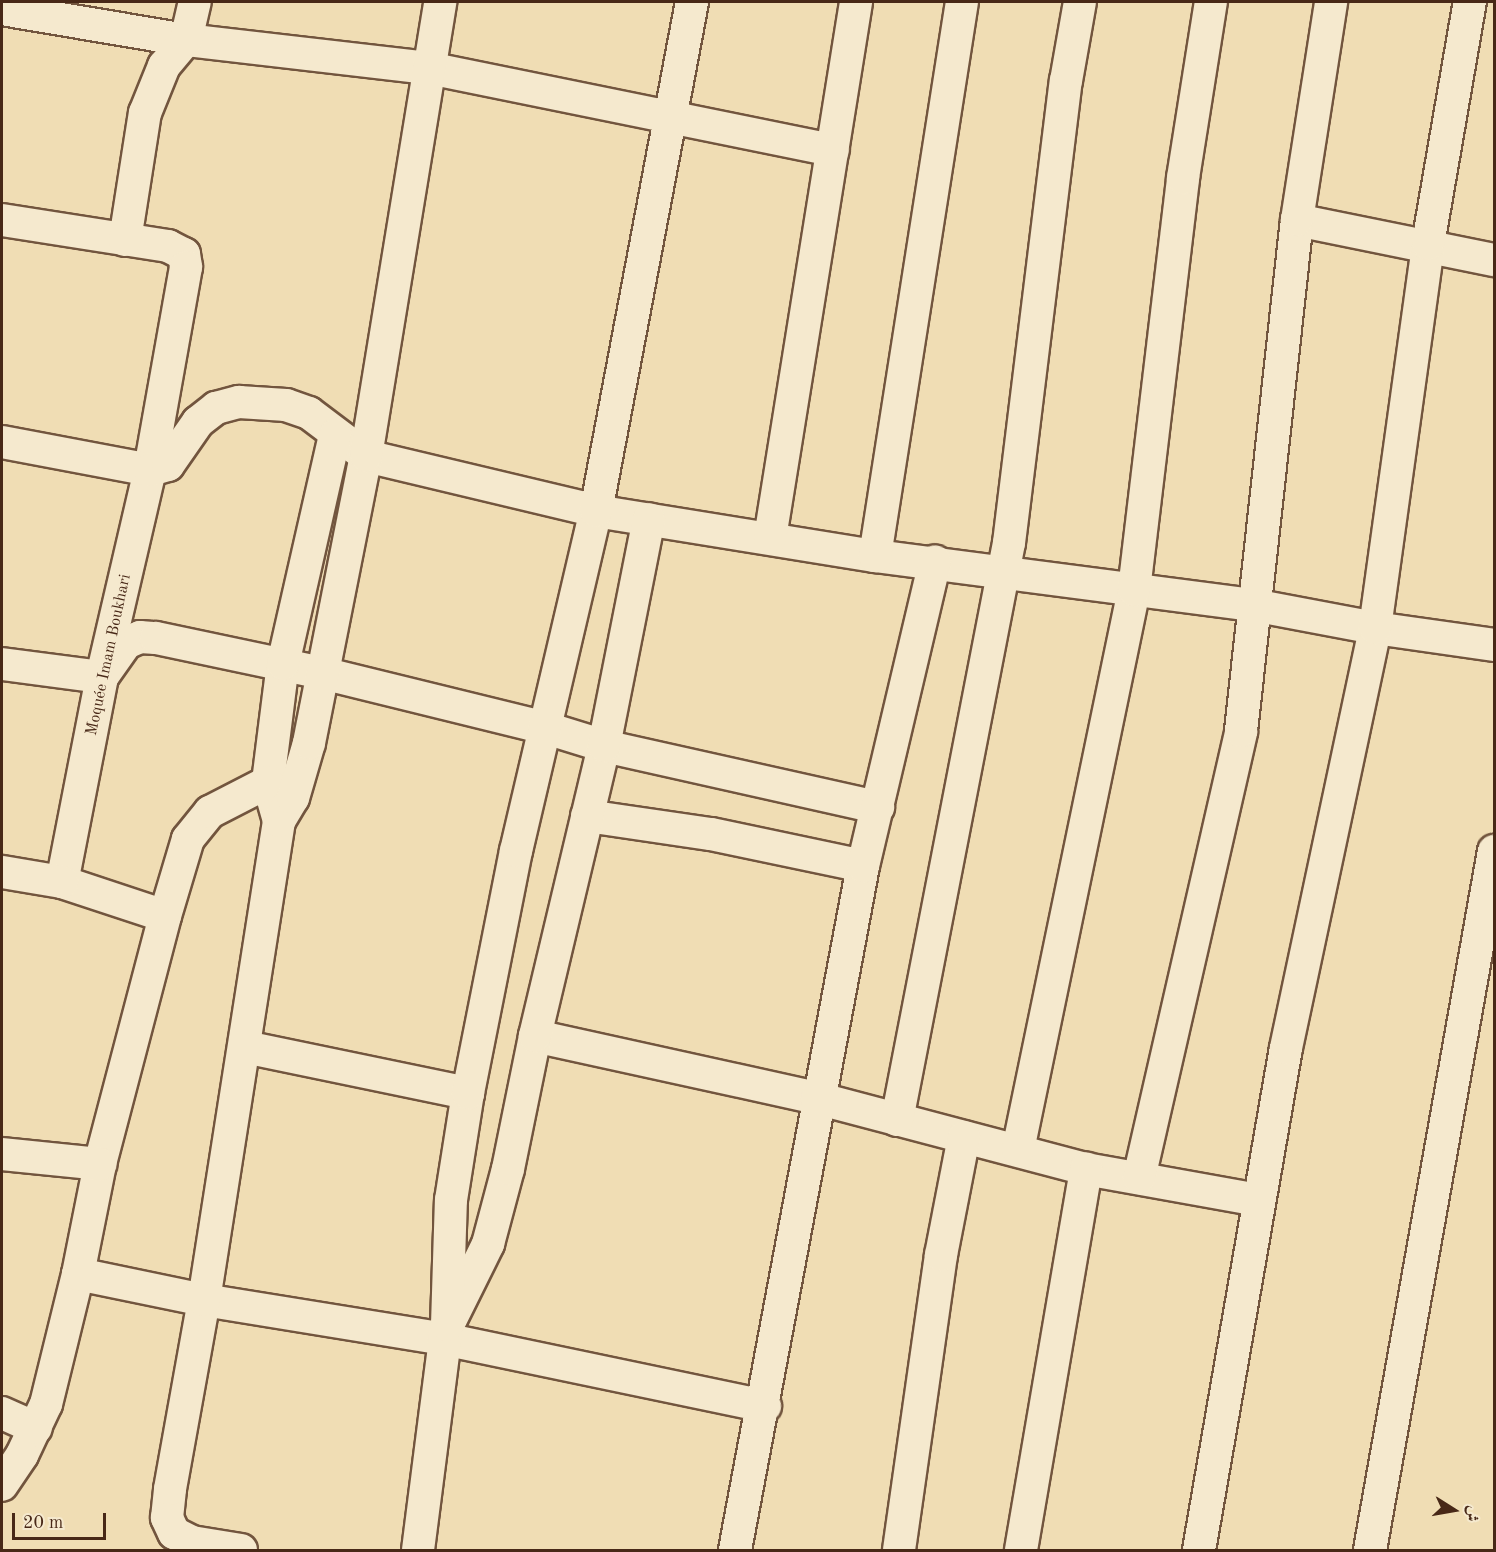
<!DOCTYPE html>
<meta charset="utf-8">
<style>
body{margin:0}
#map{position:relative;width:1496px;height:1552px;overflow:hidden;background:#f0ddb4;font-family:"Old Standard TT",Amiri,serif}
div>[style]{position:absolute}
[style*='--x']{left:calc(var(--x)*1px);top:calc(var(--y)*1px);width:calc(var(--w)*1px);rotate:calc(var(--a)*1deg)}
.roads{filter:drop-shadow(2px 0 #72553e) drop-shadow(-2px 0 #72553e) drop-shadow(0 2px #72553e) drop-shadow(0 -2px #72553e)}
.street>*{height:32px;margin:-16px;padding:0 16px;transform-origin:16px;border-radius:16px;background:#f5e9ce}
span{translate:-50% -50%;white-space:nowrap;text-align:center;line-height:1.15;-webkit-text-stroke:5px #f5e9ce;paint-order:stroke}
.street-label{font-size:16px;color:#482817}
.frame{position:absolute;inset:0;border:3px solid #482817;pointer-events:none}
.north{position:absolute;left:1424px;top:1480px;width:60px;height:60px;-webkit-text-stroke:4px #f5e9ce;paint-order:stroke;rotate:101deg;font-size:16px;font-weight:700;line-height:24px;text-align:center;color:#482817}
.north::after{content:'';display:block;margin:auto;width:21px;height:27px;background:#482817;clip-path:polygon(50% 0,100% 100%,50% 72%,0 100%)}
.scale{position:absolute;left:12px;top:1513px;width:94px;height:27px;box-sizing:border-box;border:3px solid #482817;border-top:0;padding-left:8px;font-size:18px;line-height:21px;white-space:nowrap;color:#482817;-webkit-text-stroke:4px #f5e9ce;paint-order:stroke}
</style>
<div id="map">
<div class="roads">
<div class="street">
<div style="--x:2;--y:9;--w:187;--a:9.6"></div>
<div style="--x:186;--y:40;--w:245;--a:6.6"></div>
<div style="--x:429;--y:68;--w:412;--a:11.5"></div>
<div style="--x:2;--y:220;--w:168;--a:8.9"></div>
<div style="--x:168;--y:246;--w:18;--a:27"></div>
<div style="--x:184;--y:254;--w:13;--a:81"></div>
<div style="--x:186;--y:267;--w:206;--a:100.1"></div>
<div style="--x:150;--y:470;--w:212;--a:103.1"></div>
<div style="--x:102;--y:677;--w:209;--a:101"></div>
<div style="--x:62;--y:882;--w:108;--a:18.3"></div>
<div style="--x:165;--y:916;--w:256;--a:104.7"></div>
<div style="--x:100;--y:1164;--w:112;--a:101.3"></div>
<div style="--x:78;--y:1274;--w:134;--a:103.8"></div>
<div style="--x:46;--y:1404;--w:56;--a:115.2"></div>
<div style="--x:22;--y:1455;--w:36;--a:124"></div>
<div style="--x:1297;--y:220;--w:201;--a:11.5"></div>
<div style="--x:125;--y:240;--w:129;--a:-81.1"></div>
<div style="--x:145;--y:113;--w:51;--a:-68"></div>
<div style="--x:164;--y:66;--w:34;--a:-50"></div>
<div style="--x:186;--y:40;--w:39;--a:-77"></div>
<div style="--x:2;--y:442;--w:151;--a:10.7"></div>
<div style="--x:150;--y:470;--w:19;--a:-16"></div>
<div style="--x:168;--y:465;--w:52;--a:-55.1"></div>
<div style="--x:198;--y:422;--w:23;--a:-38"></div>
<div style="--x:216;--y:408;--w:24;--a:-15"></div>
<div style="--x:239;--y:402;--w:47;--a:3.7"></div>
<div style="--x:286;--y:405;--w:24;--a:19"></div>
<div style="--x:309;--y:413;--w:71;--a:37"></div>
<div style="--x:366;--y:456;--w:236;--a:13.4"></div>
<div style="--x:596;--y:511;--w:283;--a:9.2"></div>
<div style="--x:875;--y:556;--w:381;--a:7.4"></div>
<div style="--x:1253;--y:605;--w:124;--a:10.7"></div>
<div style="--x:1375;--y:628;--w:120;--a:8.1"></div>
<div style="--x:770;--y:538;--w:543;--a:-80.88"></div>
<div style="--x:875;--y:556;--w:561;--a:-81.08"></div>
<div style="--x:2;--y:664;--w:101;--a:7.4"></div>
<div style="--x:102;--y:677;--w:42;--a:-54.8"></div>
<div style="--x:126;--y:643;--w:15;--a:-23"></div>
<div style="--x:140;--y:637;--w:16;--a:4"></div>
<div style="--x:156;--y:638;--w:170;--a:11.9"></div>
<div style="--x:322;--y:673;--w:231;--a:13.8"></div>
<div style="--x:546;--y:728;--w:61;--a:17.2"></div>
<div style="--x:604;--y:746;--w:281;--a:12.6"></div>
<div style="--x:587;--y:816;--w:125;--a:8.3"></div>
<div style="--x:711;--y:834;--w:155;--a:11.9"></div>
<div style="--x:279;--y:821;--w:41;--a:-105.8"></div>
<div style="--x:268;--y:782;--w:119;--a:-82.8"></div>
<div style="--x:283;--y:664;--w:235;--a:-77.2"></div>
<div style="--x:2;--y:872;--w:61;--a:9.5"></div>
<div style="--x:165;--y:916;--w:80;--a:-73.4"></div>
<div style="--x:188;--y:839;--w:35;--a:-51"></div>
<div style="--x:210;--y:812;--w:65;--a:-27.3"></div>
<div style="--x:535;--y:1036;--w:289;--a:12.4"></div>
<div style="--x:817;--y:1098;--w:278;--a:14.8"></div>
<div style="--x:1086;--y:1169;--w:176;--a:10.2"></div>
<div style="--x:245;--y:1047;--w:228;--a:11.7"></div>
<div style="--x:897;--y:1120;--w:588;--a:-79.02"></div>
<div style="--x:1009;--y:543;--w:466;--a:-83"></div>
<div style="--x:1066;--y:81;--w:80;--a:-80"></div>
<div style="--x:1018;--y:1150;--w:572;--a:-78.3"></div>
<div style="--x:1134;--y:590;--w:415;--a:-83.2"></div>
<div style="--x:1183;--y:178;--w:178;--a:-81"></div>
<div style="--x:2;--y:1154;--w:99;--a:5.8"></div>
<div style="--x:1139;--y:1178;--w:458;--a:-77.1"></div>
<div style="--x:1241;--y:731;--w:514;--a:-83.75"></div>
<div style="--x:1297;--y:220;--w:221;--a:-81.1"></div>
<div style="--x:78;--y:1274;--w:129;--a:11.7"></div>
<div style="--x:204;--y:1300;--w:243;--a:9.2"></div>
<div style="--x:444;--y:1339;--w:328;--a:11.8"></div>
<div style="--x:451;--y:1319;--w:84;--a:-63.7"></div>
<div style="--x:488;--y:1244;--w:78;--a:-75.1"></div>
<div style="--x:508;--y:1169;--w:136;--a:-78.5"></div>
<div style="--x:535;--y:1036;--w:298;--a:-76.6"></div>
<div style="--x:604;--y:746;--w:231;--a:-78.8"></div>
<div style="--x:2;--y:1413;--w:37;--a:24"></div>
<div style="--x:241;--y:1550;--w:50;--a:-170.7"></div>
<div style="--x:192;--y:1542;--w:20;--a:-153"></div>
<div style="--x:174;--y:1533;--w:17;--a:-115"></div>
<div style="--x:167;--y:1518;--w:29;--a:-84"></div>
<div style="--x:170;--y:1489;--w:192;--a:-79.8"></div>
<div style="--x:204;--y:1300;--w:485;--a:-81.1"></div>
<div style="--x:279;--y:821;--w:27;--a:-59"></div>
<div style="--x:293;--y:798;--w:57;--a:-73.8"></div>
<div style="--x:309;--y:743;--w:293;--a:-78.8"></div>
<div style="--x:366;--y:456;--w:460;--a:-80.7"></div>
<div style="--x:418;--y:1550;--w:227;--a:-82.7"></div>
<div style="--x:447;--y:1325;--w:125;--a:-88.2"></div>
<div style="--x:451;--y:1200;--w:108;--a:-81"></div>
<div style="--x:468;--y:1093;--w:247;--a:-78.8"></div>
<div style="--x:516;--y:851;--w:349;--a:-76.8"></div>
<div style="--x:596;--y:511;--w:518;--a:-79.32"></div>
<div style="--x:735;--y:1550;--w:696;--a:-79.4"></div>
<div style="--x:863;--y:866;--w:313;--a:-76.7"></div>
<div style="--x:899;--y:1550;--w:298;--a:-81.9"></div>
<div style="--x:941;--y:1255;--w:120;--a:-79"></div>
<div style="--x:1021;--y:1550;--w:387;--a:-80.3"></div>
<div style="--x:1199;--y:1550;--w:509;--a:-80.17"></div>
<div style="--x:1286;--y:1048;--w:429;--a:-78"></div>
<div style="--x:1375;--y:628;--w:388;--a:-82.1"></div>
<div style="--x:1428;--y:244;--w:246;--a:-80.2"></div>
<div style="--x:1370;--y:1550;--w:710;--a:-79.94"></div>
</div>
</div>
<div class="street-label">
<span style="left:109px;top:655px;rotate:-78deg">Moquée Imam Boukhari</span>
</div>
<div class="frame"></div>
<div class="north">ش</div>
<div class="scale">20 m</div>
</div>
